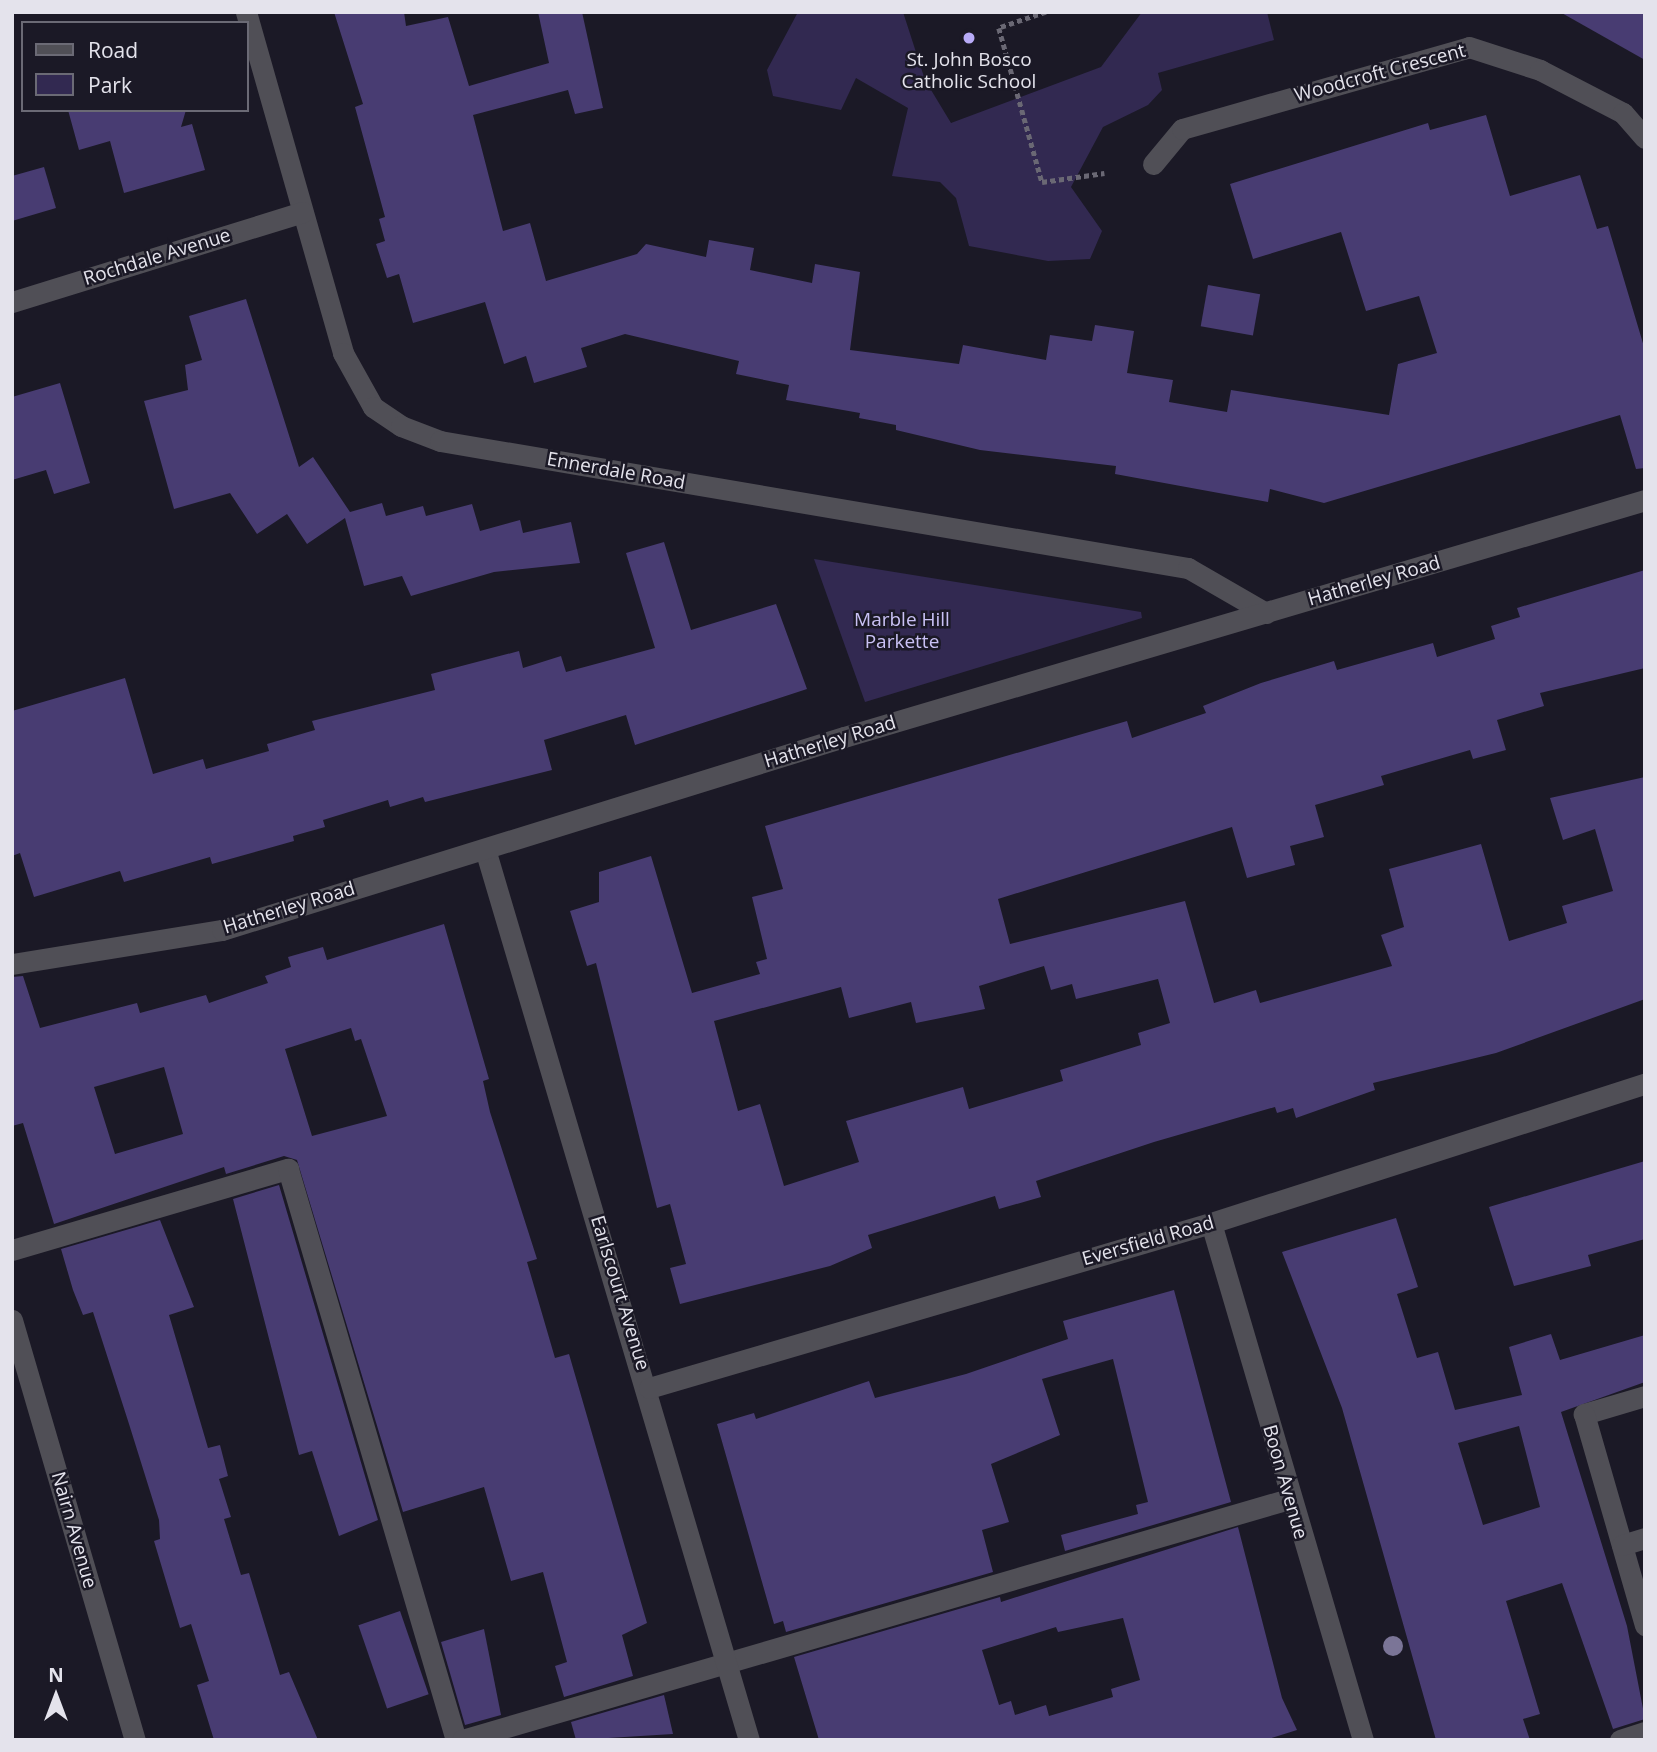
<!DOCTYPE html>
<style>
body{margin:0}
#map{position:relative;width:1657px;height:1752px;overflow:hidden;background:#1b1926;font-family:"Open Sans",sans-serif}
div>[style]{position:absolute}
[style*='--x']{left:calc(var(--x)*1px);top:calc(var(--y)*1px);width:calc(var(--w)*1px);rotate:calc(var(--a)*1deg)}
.green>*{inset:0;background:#322951}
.building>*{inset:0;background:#483c72;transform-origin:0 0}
.path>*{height:4.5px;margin-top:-2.25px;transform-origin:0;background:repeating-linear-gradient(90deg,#6a6874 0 5px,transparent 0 8.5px)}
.lane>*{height:21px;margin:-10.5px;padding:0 10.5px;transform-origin:10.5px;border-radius:10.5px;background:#504f56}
.street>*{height:21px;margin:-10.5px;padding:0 10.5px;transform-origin:10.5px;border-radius:10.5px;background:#504f56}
.trees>*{width:20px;height:20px;margin:-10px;border-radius:50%;background:#7b7597}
.dots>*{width:19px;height:19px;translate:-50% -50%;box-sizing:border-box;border:4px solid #1b1926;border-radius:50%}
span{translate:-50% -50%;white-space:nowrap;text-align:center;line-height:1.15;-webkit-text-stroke:5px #1b1926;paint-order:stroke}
.poi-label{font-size:19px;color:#e4e3ec}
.street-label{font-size:19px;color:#e4e3ec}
.park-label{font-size:19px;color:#c9c1f4}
.frame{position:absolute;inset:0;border:14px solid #e4e3ec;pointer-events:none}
.legend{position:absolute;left:21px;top:21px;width:228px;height:91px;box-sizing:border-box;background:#1b1926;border:2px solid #6b6a75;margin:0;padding:9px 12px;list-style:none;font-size:21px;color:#e4e3ec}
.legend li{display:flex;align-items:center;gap:14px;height:35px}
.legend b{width:35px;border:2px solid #6b6a75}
.north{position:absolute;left:21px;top:1661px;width:70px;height:70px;-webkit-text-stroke:5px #1b1926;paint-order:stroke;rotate:0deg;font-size:19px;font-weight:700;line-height:28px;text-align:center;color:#e4e3ec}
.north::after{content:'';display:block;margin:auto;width:24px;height:32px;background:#e4e3ec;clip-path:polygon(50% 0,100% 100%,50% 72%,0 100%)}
</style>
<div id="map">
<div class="green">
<div style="clip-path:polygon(798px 12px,903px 12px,925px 80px,951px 123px,1101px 67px,1142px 12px,1267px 12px,1274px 40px,1158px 73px,1162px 90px,1148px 105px,1103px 127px,1071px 187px,1102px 231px,1090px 259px,1048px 261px,969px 246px,956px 198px,940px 182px,892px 176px,908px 108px,856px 78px,841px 110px,773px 96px,767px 70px)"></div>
<div style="clip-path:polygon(814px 559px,1141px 612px,1142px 618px,865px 702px)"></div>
</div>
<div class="building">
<div style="clip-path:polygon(334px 12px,404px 12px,406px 26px,448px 17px,469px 86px,549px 63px,538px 12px,582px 12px,603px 108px,575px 114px,568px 90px,473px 115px,503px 231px,530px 223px,546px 281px,637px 254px,646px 244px,706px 257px,709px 240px,754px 248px,750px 270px,812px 283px,815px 264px,860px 272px,850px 350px,959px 364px,963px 345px,1046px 360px,1050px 335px,1092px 341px,1095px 325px,1134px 331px,1127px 373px,1173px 380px,1169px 402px,1227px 412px,1231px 390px,1389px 415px,1398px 364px,1437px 353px,1419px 296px,1366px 311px,1341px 232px,1253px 259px,1230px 184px,1428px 123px,1430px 130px,1486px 115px,1510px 196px,1580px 175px,1597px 229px,1608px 226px,1645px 350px,1645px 468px,1636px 469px,1620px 415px,1324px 503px,1270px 489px,1268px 502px,1115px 474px,1116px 466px,980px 450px,896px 430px,896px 425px,859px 418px,860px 413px,786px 400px,789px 385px,736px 374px,739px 361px,625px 334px,581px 348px,587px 367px,534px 383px,526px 356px,504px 364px,485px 302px,413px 323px,399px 274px,387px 278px,376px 244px,385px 241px,379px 219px,385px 217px,355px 107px,363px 104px)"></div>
<div style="clip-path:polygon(1560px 12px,1645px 12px,1645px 60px)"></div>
<div style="clip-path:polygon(68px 110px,186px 110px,181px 127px,192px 124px,205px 170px,124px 193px,110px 141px,79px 150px)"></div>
<div style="clip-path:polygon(44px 167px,56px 208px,12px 221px,12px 176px)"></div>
<div style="left:1208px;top:285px;width:53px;height:42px;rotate:10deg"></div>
<div style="clip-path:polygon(246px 299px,299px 467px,313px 457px,350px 512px,382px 503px,386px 516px,423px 506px,426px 516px,472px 504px,480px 531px,520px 520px,523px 533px,571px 522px,580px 563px,494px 572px,411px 596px,402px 576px,364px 586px,345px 518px,307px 544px,287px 514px,257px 534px,230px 493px,174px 509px,144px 401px,188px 390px,185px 365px,202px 360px,189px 316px)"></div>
<div style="clip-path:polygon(60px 383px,90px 483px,54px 494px,46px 470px,12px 480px,12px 397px)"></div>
<div style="clip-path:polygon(664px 542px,691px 630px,776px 604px,807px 689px,635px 745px,626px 715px,544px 740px,552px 770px,425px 802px,423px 797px,390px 807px,388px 800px,323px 820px,325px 827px,293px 836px,294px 841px,212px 864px,210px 857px,124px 882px,120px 871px,34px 897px,20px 853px,12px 856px,12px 711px,125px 678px,153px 774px,203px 759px,206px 769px,269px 751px,267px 744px,315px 730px,312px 721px,435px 690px,431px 674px,519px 651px,523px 668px,561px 656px,566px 672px,655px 648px,626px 553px)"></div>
<div style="clip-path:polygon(evenodd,1645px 570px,1645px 668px,1540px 693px,1544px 706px,1497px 720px,1506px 750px,1473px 759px,1470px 750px,1381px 776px,1384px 785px,1315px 805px,1324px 837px,1290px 846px,1295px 865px,1247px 878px,1232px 827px,998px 899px,1010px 944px,1185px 901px,1214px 1003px,1256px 990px,1260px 1003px,1392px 966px,1381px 935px,1404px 927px,1389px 869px,1481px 844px,1509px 941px,1567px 923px,1562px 906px,1613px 891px,1595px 829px,1563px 840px,1550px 798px,1645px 777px,1645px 999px,1496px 1053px,1373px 1083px,1375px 1090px,1296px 1118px,1293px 1108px,1277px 1113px,1275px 1107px,1154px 1142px,1036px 1181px,1041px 1197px,999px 1209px,995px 1196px,868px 1235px,872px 1248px,830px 1266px,680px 1304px,670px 1268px,686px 1264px,670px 1204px,657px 1208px,596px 963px,587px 966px,570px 911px,599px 902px,599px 872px,651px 856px,692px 993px,760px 974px,756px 962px,767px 959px,752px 897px,783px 889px,765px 826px,1127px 721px,1132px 738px,1206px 713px,1203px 706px,1261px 683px,1334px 661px,1337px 670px,1433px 643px,1437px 657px,1495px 639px,1491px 626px,1520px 617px,1517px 608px,1645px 570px,1044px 966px,1051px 990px,1072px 984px,1076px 999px,1158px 979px,1170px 1023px,1138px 1033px,1141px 1045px,1060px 1070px,1063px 1081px,969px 1109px,963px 1087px,846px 1121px,859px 1162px,784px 1186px,760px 1104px,738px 1111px,714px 1021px,841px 987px,849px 1018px,911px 1002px,916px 1023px,985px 1009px,979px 986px,1044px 966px)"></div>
<div style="clip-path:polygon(evenodd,444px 924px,489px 1079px,483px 1081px,490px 1112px,537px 1259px,527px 1262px,555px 1358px,569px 1354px,647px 1623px,622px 1635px,633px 1676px,564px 1697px,555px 1666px,567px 1662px,543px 1572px,511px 1581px,484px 1487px,403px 1512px,297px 1160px,284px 1156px,226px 1174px,224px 1167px,54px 1224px,23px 1123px,12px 1126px,12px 977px,23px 976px,40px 1028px,137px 1003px,140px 1013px,206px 995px,209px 1003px,268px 983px,265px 976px,291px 967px,288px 957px,323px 947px,327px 960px,444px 924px,351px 1028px,355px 1041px,361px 1039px,387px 1116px,312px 1136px,285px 1049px,351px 1028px,444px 924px,164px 1067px,183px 1134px,115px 1154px,94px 1087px,164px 1067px)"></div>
<div style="clip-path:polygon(1645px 1161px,1645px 1239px,1588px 1255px,1591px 1266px,1514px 1286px,1489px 1207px)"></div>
<div style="clip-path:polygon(279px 1185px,378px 1520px,339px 1536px,312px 1451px,299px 1455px,233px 1199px)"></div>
<div style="clip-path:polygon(evenodd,1396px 1218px,1418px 1287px,1397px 1294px,1417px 1358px,1438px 1352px,1455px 1410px,1522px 1395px,1509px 1347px,1551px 1334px,1560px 1360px,1645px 1335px,1645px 1382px,1561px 1412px,1627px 1626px,1645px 1719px,1613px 1729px,1562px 1583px,1506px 1601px,1540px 1714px,1523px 1719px,1530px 1740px,1436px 1740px,1342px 1408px,1282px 1252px,1396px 1218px,1519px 1426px,1540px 1507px,1483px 1525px,1458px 1443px,1519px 1426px)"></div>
<div style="clip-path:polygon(160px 1220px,194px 1307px,169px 1315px,208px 1448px,220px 1445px,228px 1476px,219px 1479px,231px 1517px,224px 1519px,241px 1575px,249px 1573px,280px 1675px,289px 1672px,318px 1740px,214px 1740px,197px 1685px,209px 1681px,191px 1624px,180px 1628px,154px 1541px,160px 1539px,159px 1520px,129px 1424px,93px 1312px,83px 1315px,73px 1290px,61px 1249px)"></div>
<div style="clip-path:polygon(1174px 1290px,1231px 1502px,1065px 1551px,1061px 1535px,1138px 1514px,1136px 1505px,1148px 1502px,1113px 1359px,1042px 1379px,1060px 1435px,991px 1464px,1009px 1522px,982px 1530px,993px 1572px,786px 1632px,783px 1621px,774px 1624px,717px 1424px,754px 1413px,756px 1419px,869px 1381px,875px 1398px,966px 1374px,1068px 1339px,1063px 1321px)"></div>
<div style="clip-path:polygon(evenodd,1238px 1527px,1282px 1698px,1297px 1730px,1265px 1740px,819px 1740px,794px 1657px,1000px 1597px,1001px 1602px,1238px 1527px,1123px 1618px,1140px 1680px,1111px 1689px,1113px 1697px,1049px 1716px,1046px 1705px,1015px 1715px,1011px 1701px,999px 1705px,982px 1650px,1056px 1627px,1058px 1632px,1123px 1618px)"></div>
<div style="left:400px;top:1611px;width:88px;height:44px;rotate:71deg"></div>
<div style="clip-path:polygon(484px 1629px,501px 1715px,465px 1725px,441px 1642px)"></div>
<div style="clip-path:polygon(664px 1695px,673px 1734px,576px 1740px,571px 1722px)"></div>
</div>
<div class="path">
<div style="--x:1046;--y:12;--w:50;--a:161.2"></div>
<div style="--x:999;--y:28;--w:160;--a:74.4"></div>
<div style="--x:1042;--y:182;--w:63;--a:-8.3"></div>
</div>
<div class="lane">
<div style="--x:12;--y:1250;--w:288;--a:-16.4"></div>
<div style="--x:288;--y:1169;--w:595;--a:73.61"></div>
<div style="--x:1645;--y:1396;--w:64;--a:163.6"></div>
<div style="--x:1584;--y:1414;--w:220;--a:73.9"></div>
<div style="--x:1622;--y:1545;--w:24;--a:-17"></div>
<div style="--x:462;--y:1740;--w:861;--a:-16.25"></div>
<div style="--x:1620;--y:1740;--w:26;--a:-18"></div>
</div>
<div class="street">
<div style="--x:246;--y:12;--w:355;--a:74.1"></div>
<div style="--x:343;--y:353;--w:62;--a:60.9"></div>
<div style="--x:373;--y:407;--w:34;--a:34"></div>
<div style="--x:401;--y:426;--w:42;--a:21"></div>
<div style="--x:440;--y:441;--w:759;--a:9.64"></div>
<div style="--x:1188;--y:568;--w:90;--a:30"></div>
<div style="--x:1153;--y:164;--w:45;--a:-50.4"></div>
<div style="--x:1182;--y:129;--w:298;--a:-15.9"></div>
<div style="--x:1469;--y:47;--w:75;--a:17.9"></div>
<div style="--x:1540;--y:70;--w:93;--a:27.4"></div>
<div style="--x:1623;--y:113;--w:33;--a:49"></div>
<div style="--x:12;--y:302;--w:304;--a:-17.2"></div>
<div style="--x:485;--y:849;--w:929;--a:73.5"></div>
<div style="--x:12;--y:964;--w:213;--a:-9.2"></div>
<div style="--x:222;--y:930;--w:651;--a:-17.24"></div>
<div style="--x:844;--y:737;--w:835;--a:-16.48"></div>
<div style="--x:1211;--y:1223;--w:539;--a:73.62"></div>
<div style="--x:12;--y:1320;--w:438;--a:73.7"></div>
<div style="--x:649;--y:1388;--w:586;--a:-16.36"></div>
<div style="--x:1211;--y:1223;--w:456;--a:-17.8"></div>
</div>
<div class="trees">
<div style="left:1393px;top:1646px"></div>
</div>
<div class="dots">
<div style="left:969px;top:38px;background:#b8abf7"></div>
</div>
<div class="poi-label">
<span style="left:969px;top:71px">St. John Bosco<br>Catholic School</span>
</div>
<div class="street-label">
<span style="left:1380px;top:73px;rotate:-15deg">Woodcroft Crescent</span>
<span style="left:157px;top:257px;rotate:-17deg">Rochdale Avenue</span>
<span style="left:616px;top:471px;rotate:10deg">Ennerdale Road</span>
<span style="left:1374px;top:581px;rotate:-16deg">Hatherley Road</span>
<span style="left:830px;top:742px;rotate:-17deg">Hatherley Road</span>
<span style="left:289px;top:908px;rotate:-17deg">Hatherley Road</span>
<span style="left:1148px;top:1241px;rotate:-16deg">Eversfield Road</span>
<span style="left:620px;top:1293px;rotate:73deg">Earlscourt Avenue</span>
<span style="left:1285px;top:1482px;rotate:74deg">Boon Avenue</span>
<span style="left:74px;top:1530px;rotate:74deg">Nairn Avenue</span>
</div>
<div class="park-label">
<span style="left:902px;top:631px">Marble Hill<br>Parkette</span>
</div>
<div class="frame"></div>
<ul class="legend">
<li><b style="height:9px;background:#504f56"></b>Road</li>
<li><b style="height:19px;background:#322951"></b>Park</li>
</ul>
<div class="north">N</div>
</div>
